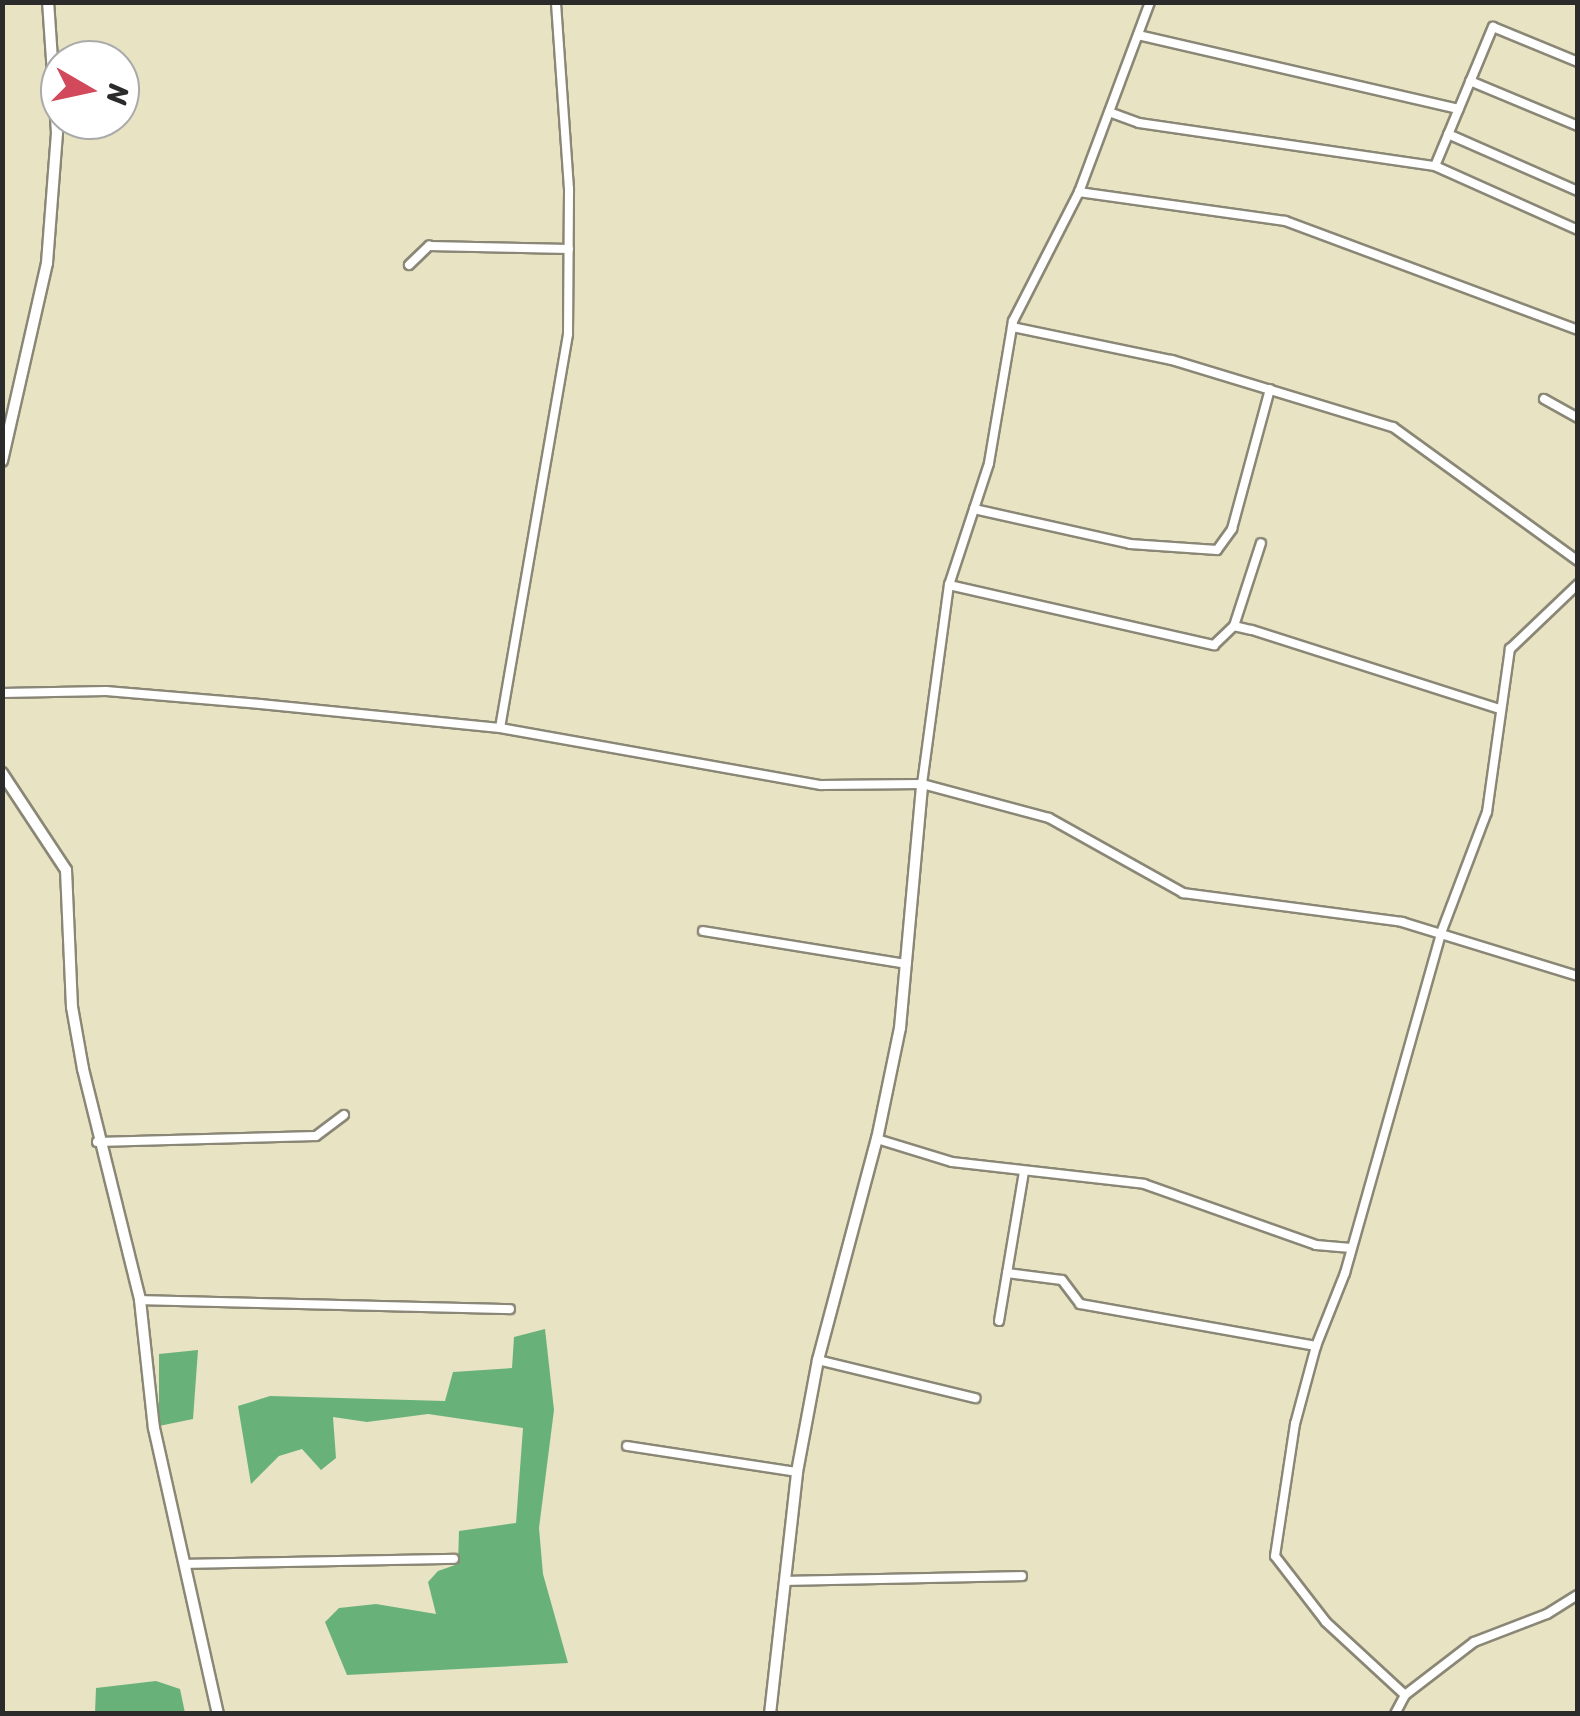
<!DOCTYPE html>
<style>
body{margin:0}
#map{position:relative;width:1580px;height:1716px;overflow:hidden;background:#e8e3c2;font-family:Sriracha,sans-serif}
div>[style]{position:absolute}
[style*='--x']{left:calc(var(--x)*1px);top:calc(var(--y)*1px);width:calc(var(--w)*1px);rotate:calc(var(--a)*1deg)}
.forest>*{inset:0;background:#68b27a}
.roads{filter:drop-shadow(2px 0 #8a8776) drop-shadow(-2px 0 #8a8776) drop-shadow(0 2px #8a8776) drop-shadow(0 -2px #8a8776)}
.minor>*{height:8px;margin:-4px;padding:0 4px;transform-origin:4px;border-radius:4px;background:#fff}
.tertiary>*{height:10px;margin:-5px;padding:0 5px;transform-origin:5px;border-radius:5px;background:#fff}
span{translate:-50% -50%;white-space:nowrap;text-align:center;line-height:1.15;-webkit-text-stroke:9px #fff;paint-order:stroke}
.frame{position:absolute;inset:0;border:5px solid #2b2b2b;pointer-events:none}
.north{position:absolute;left:40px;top:40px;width:100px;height:100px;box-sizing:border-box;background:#fff;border:2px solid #aaa;border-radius:50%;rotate:99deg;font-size:28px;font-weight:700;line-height:40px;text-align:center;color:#2b2b2b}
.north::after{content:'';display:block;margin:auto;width:35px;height:45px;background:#d1495b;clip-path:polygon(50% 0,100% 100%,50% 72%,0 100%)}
</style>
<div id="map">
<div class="forest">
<div style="clip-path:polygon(545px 1329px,554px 1410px,539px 1528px,543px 1574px,568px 1663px,347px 1675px,325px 1622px,339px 1608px,376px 1604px,436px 1614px,428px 1582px,438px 1571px,458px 1564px,459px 1531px,516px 1523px,523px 1428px,428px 1414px,367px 1422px,333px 1417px,336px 1458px,321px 1470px,302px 1449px,279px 1456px,251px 1484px,238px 1406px,270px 1396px,445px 1401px,453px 1372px,512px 1368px,514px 1337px)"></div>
<div style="clip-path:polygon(198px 1350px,193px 1419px,159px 1426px,159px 1354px)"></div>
<div style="clip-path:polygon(156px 1681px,180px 1689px,185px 1713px,95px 1713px,96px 1688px)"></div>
</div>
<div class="roads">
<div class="minor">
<div style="--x:1138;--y:35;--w:329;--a:13"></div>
<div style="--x:1470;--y:81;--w:117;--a:22.6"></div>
<div style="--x:1109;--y:112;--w:32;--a:20"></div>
<div style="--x:1139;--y:123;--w:299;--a:8.3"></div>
<div style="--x:1435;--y:166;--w:151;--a:-67.4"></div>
<div style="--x:1493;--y:27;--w:92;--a:22.4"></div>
<div style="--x:1448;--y:134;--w:142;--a:23.7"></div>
<div style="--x:1435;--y:166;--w:157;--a:24.1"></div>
<div style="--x:1079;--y:192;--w:208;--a:8"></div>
<div style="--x:1285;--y:221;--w:313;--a:20.4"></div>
<div style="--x:409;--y:265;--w:28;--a:-44"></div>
<div style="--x:429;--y:246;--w:140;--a:1.2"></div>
<div style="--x:1012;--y:327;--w:163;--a:11.7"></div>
<div style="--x:1172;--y:360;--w:231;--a:16.9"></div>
<div style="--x:1393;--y:427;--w:228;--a:35.9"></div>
<div style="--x:1544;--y:399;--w:39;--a:29"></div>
<div style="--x:974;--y:509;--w:160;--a:12.6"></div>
<div style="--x:1130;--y:544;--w:87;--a:3.9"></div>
<div style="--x:1217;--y:550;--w:26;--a:-54"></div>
<div style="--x:1232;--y:529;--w:145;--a:-74.8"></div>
<div style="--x:949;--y:585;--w:272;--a:12.8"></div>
<div style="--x:1214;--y:645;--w:28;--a:-44"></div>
<div style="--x:1234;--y:626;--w:18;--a:13"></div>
<div style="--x:1252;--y:630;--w:260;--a:17.7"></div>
<div style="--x:1234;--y:626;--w:87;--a:-72"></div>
<div style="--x:2;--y:693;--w:104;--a:-1.1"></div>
<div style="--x:106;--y:691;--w:155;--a:4.8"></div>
<div style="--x:260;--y:704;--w:241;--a:5.7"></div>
<div style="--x:500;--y:728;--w:326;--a:10.1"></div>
<div style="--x:821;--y:785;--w:101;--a:-0.6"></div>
<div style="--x:922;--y:784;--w:131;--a:15"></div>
<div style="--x:1049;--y:818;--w:154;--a:29.2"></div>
<div style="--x:1183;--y:893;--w:221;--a:7.5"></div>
<div style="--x:1402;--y:922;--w:184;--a:17.1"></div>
<div style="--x:500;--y:728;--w:400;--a:-80.2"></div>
<div style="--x:568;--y:334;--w:145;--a:-89.6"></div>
<div style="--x:569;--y:189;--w:187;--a:-94"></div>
<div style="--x:922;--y:784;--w:201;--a:-82.3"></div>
<div style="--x:949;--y:585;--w:128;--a:-71.8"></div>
<div style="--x:989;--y:463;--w:144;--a:-80.4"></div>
<div style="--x:1013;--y:321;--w:145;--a:-62.9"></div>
<div style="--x:1079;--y:192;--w:203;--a:-69.5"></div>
<div style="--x:703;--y:931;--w:206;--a:9.2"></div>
<div style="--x:877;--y:1139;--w:78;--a:17"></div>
<div style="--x:952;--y:1162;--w:193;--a:6.5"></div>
<div style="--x:1144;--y:1184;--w:182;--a:19.5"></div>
<div style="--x:1316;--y:1245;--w:35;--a:5"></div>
<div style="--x:97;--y:1142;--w:219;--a:-1.6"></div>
<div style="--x:316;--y:1136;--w:35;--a:-37"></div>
<div style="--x:1007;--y:1273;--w:55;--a:7.3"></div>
<div style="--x:1062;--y:1280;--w:30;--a:53"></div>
<div style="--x:1080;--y:1304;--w:240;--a:10.1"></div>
<div style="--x:140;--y:1300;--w:370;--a:1.4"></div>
<div style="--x:999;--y:1321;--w:152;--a:-80.5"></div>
<div style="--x:818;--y:1360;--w:162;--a:13.6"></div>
<div style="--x:627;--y:1446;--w:172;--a:8.7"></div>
<div style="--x:184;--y:1564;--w:270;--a:-1.1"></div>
<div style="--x:786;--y:1581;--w:236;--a:-1.2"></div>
<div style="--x:1405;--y:1695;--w:108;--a:-137.3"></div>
<div style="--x:1326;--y:1622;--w:83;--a:-127.7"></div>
<div style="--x:1275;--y:1556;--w:134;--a:-81.4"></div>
<div style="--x:1295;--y:1424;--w:81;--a:-74.9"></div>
<div style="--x:1316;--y:1346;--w:79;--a:-68.3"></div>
<div style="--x:1345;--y:1273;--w:353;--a:-74.2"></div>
<div style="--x:1441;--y:933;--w:129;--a:-69.2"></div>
<div style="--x:1487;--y:812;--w:165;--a:-82"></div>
<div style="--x:1510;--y:649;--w:94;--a:-43.7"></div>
<div style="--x:1395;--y:1714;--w:21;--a:-62"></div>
<div style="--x:1405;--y:1695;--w:87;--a:-37.5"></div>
<div style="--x:1474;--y:1642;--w:78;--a:-21"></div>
<div style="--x:1547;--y:1614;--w:36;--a:-32"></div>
</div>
<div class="tertiary">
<div style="--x:2;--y:461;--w:203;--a:-77.2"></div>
<div style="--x:47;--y:263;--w:130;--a:-85.6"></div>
<div style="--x:57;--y:133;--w:131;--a:-93.9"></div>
<div style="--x:2;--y:773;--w:116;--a:56.6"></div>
<div style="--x:66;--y:870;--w:137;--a:87.5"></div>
<div style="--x:72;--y:1007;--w:63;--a:79.9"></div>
<div style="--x:83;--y:1069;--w:238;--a:76.1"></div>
<div style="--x:140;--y:1300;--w:129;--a:83.8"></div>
<div style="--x:154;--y:1428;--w:293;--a:77.4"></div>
<div style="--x:770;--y:1714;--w:244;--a:-83.6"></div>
<div style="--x:797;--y:1472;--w:114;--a:-79.4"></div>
<div style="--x:818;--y:1360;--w:229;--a:-75.1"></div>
<div style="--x:877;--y:1139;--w:113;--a:-78.3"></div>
<div style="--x:900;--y:1028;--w:245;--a:-84.8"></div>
</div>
</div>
<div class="frame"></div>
<div class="north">N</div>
</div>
